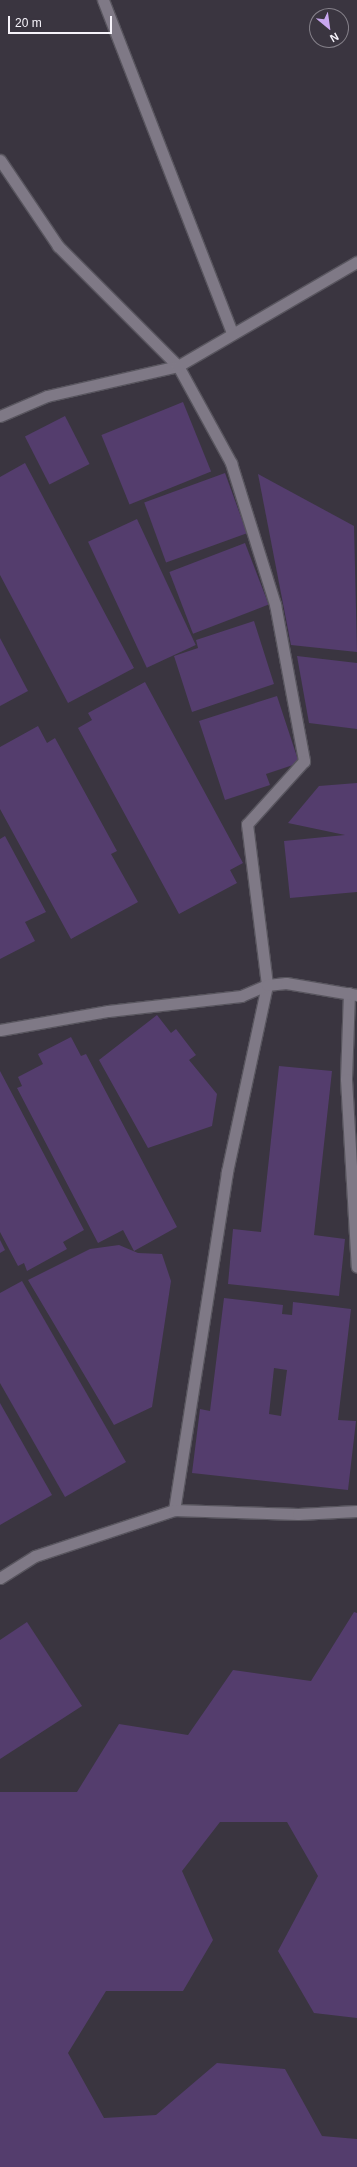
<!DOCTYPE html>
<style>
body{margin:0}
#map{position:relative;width:357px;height:2167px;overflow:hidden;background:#3a3540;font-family:Helvetica,sans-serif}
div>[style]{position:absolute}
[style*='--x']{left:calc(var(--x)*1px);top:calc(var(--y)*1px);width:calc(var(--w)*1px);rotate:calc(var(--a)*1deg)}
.building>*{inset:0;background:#543d6d;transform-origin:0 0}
.roads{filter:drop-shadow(1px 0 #58555e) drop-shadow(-1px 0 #58555e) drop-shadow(0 1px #58555e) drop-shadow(0 -1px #58555e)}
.minor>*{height:11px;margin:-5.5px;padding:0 5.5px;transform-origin:5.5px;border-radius:5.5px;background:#7f7986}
span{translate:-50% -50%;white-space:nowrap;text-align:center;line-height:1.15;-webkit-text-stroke:4px #3a3540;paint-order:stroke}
.north{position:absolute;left:309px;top:8px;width:40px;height:40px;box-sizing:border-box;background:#3a3540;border:1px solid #85818a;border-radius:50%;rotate:151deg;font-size:11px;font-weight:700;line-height:16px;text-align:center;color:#f6f3fa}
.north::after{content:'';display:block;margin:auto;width:14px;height:18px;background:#c8a6ef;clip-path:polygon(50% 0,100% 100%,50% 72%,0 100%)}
.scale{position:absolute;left:8px;top:16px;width:104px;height:18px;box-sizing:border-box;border:2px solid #f6f3fa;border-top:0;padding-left:5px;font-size:12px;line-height:14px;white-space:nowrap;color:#f6f3fa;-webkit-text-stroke:3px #3a3540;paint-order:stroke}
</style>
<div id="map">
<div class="building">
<div style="left:183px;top:402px;width:75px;height:88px;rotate:68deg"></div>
<div style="left:65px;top:416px;width:54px;height:45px;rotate:63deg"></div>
<div style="clip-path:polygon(25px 463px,134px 668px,68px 703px,0 575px,0 477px)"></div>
<div style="left:225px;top:473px;width:64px;height:86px;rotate:70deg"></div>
<div style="clip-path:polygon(258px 474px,354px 526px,357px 652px,291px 645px)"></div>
<div style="left:137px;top:519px;width:139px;height:54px;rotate:65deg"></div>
<div style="left:245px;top:543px;width:66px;height:81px;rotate:69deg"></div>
<div style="clip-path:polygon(254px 621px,274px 684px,192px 712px,174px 656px,198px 648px,196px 640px)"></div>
<div style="clip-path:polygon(0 638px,28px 691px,0 706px)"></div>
<div style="clip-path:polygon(297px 656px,357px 663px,357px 729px,309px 723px)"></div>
<div style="clip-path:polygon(145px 682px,243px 863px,230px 870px,237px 883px,179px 914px,78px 728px,92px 720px,88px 713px)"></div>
<div style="clip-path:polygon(277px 696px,299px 763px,266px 774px,270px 785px,225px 800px,199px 721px)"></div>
<div style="clip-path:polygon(38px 726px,47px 743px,55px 738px,117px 851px,111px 854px,138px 902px,71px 939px,0 809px,0 747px)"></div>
<div style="clip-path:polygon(357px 783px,357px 892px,290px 898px,284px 841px,345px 835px,288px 823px,319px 786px)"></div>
<div style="clip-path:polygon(5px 836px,46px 912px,25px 922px,35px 941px,0 959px,0 839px)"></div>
<div style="clip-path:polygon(157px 1015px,171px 1033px,176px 1029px,196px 1055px,189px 1060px,217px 1094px,212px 1126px,148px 1148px,99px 1060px)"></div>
<div style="clip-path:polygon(71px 1037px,81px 1056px,86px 1054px,177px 1227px,134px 1251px,123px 1230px,98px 1243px,17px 1088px,22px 1086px,18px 1077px,43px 1064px,38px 1054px)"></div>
<div style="clip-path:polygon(279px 1066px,332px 1071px,314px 1235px,345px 1239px,339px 1296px,228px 1284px,233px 1229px,261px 1232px)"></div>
<div style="clip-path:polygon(0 1071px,84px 1230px,63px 1242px,67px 1249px,27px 1271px,24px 1263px,18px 1266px,0 1232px)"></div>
<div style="clip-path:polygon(0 1240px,5px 1250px,0 1253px)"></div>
<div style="clip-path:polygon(119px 1245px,138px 1253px,162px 1254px,171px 1281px,152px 1407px,114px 1425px,28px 1280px,90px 1249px)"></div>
<div style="clip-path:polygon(22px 1281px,126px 1462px,65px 1497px,0 1383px,0 1293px)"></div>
<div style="clip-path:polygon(evenodd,224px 1298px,283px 1305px,282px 1314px,292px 1315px,293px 1302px,351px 1309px,338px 1420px,356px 1421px,348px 1490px,192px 1473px,200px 1409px,210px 1411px,224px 1298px,274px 1368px,287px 1370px,281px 1416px,269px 1414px,274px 1368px)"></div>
<div style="clip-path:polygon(0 1403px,52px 1495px,0 1525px)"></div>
<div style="clip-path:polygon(354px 1612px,357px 1613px,357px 2018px,314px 2013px,278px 1951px,318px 1876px,287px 1822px,220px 1822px,182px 1871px,213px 1940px,183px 1991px,106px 1991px,68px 2053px,104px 2118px,156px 2115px,217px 2063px,285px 2069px,322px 2136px,357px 2139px,357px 2167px,0 2167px,0 1792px,77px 1792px,119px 1724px,188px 1735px,233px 1670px,311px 1681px)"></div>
<div style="clip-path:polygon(27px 1622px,82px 1706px,0 1759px,0 1640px)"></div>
</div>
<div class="roads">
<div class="minor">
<div style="--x:103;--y:0;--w:356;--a:68.8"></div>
<div style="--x:0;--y:160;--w:104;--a:56"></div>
<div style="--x:58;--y:246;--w:170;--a:45"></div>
<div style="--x:178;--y:366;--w:111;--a:61.3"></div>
<div style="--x:231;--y:463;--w:148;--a:72.7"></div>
<div style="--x:275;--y:604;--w:160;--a:79.5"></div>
<div style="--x:304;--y:761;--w:85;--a:132.1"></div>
<div style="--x:247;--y:824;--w:162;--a:82.9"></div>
<div style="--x:267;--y:985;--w:191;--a:102.1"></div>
<div style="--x:227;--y:1172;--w:342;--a:98.9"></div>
<div style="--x:0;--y:416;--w:51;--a:-23.1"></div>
<div style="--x:47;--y:396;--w:134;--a:-12.9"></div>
<div style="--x:178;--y:366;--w:207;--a:-30.2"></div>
<div style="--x:349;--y:993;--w:86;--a:92"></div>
<div style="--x:346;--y:1079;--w:188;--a:86.7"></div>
<div style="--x:0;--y:1030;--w:110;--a:-10"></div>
<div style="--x:108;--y:1011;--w:134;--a:-6.4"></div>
<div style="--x:241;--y:996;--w:28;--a:-23"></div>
<div style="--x:267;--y:985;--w:19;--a:-6"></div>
<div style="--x:286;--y:983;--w:72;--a:9.6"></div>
<div style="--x:0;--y:1578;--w:41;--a:-32.2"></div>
<div style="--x:35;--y:1556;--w:146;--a:-18.3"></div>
<div style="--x:174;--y:1510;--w:124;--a:1.8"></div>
<div style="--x:298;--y:1514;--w:59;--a:-2.9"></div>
</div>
</div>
<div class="north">N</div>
<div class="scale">20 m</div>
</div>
